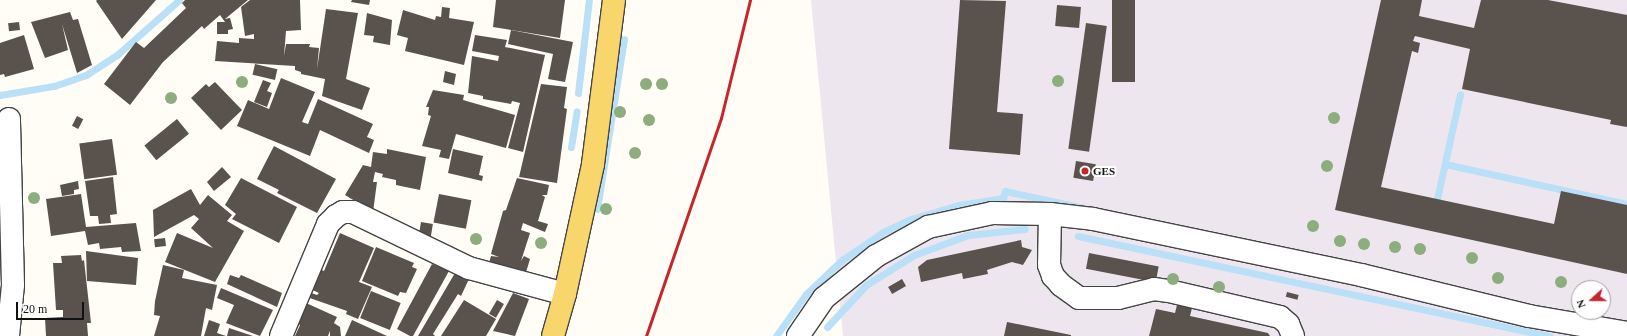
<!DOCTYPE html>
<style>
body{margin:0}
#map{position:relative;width:1627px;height:336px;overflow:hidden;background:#fffdf5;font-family:Georgia,serif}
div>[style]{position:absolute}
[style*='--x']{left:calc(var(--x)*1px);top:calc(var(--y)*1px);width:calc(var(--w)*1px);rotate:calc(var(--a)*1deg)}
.industrial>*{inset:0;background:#eee6ef}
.stream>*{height:7px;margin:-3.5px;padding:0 3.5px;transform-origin:3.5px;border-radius:3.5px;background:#b9e0f7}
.building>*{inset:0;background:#5a524d;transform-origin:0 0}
.roads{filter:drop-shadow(1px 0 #444) drop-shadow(-1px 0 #444) drop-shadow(0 1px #444) drop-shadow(0 -1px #444)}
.minor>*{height:22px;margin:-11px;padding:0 11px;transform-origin:11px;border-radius:11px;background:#fff}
.major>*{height:22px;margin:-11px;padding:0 11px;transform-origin:11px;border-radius:11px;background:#f9d66b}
.rail>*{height:3px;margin:-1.5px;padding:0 1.5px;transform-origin:1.5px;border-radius:1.5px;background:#c4262e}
.trees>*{width:12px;height:12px;margin:-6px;border-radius:50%;background:#8dad7f}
.dots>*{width:11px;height:11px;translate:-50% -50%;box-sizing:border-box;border:2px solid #fff;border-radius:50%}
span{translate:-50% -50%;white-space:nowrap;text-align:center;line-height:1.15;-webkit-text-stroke:4px #fff;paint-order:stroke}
.poi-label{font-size:11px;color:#111;font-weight:700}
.left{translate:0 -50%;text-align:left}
.north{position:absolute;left:1571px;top:280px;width:40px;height:40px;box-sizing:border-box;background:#fff;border:1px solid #a0a0a0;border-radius:50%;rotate:249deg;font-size:11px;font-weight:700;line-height:16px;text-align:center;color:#111}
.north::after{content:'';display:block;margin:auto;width:14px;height:18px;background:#c4262e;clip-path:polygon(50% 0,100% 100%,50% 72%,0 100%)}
.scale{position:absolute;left:16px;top:302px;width:68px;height:18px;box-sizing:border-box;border:2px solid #111;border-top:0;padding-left:5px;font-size:12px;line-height:14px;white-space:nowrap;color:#111;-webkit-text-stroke:3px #fff;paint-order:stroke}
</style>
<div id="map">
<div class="industrial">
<div style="clip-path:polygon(evenodd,811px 0,1627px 0,1627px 336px,843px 336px,811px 0,1579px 288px,1603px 288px,1603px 312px,1579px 312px,1579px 288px)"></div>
</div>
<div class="stream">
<div style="--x:578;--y:93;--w:94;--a:-83.3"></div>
<div style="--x:0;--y:95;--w:55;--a:-9.5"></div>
<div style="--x:54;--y:86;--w:34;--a:-19"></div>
<div style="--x:86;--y:75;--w:38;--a:-33"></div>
<div style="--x:118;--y:54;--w:81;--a:-41.5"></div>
<div style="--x:571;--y:147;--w:36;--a:-81"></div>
<div style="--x:1445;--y:164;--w:186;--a:12.4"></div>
<div style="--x:1437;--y:199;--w:107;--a:-77.6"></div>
<div style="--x:597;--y:209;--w:172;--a:-81"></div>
<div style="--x:1078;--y:236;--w:482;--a:12"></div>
<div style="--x:827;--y:327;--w:57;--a:-47.1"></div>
<div style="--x:866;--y:285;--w:57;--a:-32"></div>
<div style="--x:914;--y:255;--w:58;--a:-20.3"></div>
<div style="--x:968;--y:235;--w:57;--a:-6"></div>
<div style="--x:776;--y:336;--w:52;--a:-54.5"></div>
<div style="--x:806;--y:294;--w:50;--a:-43.4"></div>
<div style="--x:842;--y:260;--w:50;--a:-34.3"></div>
<div style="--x:883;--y:232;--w:31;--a:-25"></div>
<div style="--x:911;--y:219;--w:50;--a:-16.3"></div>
<div style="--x:959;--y:205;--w:45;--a:-9"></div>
<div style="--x:1003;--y:198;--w:7;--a:-74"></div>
<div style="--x:1005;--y:191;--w:81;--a:12.1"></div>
</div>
<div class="building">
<div style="clip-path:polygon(156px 0,122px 39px,96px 1px,97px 0)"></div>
<div style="clip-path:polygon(185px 0,248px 0,225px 19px,230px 18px,233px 29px,228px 30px,228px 34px,217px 34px,217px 22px,225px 22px,220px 15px,204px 29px,202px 26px,163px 62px,130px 105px,104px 84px,136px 42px,144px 48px,186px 8px,182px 3px)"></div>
<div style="clip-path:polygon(250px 0,300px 0,301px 30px,286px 31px,284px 56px,286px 44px,310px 44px,309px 47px,319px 48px,317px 69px,326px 9px,358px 13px,346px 79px,370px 88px,362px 110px,322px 96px,325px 79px,301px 74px,301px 72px,295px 70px,295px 66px,215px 61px,217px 41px,239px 43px,239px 38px,254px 39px,254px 34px,245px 36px,241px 7px)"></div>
<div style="clip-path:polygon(352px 0,370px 0,369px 5px,351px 2px)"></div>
<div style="clip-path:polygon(496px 0,565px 0,560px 38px,493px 27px)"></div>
<div style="clip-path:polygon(960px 0,1006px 1px,997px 112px,1023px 114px,1020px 155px,949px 149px)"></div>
<div style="left:1112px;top:0;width:23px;height:82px"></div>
<div style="clip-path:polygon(1381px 0,1422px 0,1419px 16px,1474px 28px,1481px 0,1548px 0,1627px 15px,1627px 127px,1610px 124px,1611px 120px,1462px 89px,1470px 49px,1415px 36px,1413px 41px,1420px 43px,1418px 53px,1412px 51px,1381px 187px,1554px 224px,1561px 191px,1627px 205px,1627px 274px,1335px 210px)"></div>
<div style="left:1057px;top:5px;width:24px;height:21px;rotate:5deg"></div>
<div style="clip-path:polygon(442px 7px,450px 8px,449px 18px,474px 22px,464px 65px,405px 51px,408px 38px,397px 35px,403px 10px,435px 20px,436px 16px,441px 17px)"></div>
<div style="clip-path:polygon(70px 12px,73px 20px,78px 19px,92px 65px,77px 73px,62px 24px,68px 50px,45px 58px,31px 22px)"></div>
<div style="clip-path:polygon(367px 13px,392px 20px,390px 45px,373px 42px,374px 36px,364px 35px)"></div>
<div style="left:19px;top:22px;width:8px;height:11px;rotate:83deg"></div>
<div style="left:1086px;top:23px;width:21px;height:127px;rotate:8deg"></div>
<div style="clip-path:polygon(511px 30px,573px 42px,565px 82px,548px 79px,553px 54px,508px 44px)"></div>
<div style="clip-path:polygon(24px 35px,34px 69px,5px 77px,4px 74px,0 75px,0 43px)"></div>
<div style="clip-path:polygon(475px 35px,507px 40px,505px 47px,545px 55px,523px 152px,508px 148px,520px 103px,512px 101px,511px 104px,483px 99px,483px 96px,468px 93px,472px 56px,498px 61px,499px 56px,472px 51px)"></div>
<div style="left:255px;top:64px;width:23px;height:11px;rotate:13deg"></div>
<div style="clip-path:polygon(445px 71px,456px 74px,454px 85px,443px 82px)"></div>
<div style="clip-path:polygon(281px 78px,315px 92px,302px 122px,308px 124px,318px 99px,373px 124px,367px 137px,374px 140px,369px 153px,320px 130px,310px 156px,237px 126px,248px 100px,269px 109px)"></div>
<div style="clip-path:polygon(263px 80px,271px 83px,267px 91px,272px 93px,267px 107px,254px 102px)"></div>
<div style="clip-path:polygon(215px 82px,242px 110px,221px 130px,191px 98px,206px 84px,209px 87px)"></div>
<div style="clip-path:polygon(541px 84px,567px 87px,564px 108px,567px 109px,557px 183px,519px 177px)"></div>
<div style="clip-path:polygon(433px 90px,464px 95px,463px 100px,515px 115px,506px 148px,456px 134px,449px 159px,439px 157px,441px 150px,422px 146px,431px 116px,428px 115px,429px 107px,426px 107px)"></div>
<div style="left:77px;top:116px;width:7px;height:11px;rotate:27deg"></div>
<div style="left:177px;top:119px;width:19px;height:42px;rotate:51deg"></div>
<div style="left:112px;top:139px;width:36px;height:33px;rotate:82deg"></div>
<div style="clip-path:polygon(274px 146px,336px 179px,317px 213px,277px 193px,279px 190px,257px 179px)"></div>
<div style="clip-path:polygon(387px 149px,426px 157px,420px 190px,396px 185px,396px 180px,382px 177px,383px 174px,375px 172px,373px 182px,377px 182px,373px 212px,345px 195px,363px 165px,371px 167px,373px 152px,387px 154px)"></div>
<div style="clip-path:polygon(453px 149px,483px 156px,479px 175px,483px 176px,482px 181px,448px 173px)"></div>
<div style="left:1076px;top:161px;width:20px;height:17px;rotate:9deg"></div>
<div style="clip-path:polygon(222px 167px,231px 177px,214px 191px,207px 182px)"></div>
<div style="clip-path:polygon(113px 177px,117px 214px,110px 215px,111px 223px,99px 224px,98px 216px,90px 216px,85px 181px)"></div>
<div style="clip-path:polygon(241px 178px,297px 207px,279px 243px,232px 219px,236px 214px,225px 205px)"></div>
<div style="clip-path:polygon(517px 178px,549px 185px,547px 195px,542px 195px,545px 197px,538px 221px,548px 224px,545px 232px,523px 223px,521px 230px,530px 233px,521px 261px,524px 256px,530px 259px,524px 279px,488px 266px,491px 256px,499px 257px,491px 254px,503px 211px,506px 210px)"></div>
<div style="clip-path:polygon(78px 181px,79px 189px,74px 190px,74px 194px,62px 196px,60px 185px)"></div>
<div style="clip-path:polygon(191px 189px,200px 205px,208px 195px,232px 215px,227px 221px,244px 231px,215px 282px,165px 262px,177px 233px,213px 248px,191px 228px,199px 219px,194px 215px,154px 237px,153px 210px)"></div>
<div style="clip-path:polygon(81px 194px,86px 227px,136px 223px,141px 251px,122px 252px,121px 247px,100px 249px,99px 243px,88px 245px,85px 231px,51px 236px,46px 199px)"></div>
<div style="left:439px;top:194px;width:33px;height:29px;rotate:11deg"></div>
<div style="left:421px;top:222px;width:12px;height:15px;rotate:9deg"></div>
<div style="clip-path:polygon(340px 233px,374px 248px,359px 282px,372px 287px,358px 319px,346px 314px,347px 311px,304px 296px,306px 291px,317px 295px,319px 293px,306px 287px,315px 267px,324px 271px)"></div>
<div style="left:165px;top:238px;width:8px;height:11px;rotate:83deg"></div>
<div style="clip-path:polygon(1021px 240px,1022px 247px,1032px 250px,1023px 265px,1012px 262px,987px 270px,988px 274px,963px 279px,962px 273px,921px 282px,918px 267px,927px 260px)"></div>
<div style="clip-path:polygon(376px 247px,414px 263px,412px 267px,417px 269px,406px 293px,400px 292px,398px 296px,362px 281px)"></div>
<div style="clip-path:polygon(86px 251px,138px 258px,136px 285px,87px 281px)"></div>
<div style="left:1089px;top:253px;width:71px;height:16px;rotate:11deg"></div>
<div style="clip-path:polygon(81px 255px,82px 261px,84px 260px,91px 323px,87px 323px,88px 336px,46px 336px,45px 318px,63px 317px,63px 310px,56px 310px,53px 263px,62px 263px,61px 256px)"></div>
<div style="clip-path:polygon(432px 264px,449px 271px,413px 336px,410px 336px,397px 329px)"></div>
<div style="clip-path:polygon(163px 265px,184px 270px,182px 278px,217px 285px,212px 310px,206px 308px,201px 336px,154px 336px,160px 316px,154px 315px,155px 301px)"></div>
<div style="clip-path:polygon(455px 273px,469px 279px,461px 296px,458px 294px,433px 334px,435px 336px,418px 336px)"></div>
<div style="clip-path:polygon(230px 275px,239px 278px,241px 275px,282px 293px,277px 307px,227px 284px)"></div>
<div style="left:902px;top:279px;width:8px;height:16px;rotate:60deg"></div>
<div style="clip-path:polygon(221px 288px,273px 310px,260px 336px,226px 323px,234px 305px,217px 298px)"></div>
<div style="left:371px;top:291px;width:32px;height:29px;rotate:22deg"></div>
<div style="left:1287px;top:292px;width:12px;height:5px;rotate:14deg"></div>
<div style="clip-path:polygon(513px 293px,529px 299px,515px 336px,493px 331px)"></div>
<div style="clip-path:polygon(464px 300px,496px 319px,486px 336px,441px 336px)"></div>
<div style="left:497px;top:300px;width:8px;height:16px;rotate:30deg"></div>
<div style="clip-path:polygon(306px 303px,337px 317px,334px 323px,340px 327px,341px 336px,330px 336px,330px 331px,328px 336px,295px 336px,300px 325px,297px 323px)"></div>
<div style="clip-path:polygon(1177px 305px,1192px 308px,1190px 316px,1268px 333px,1270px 336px,1149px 336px,1156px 309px,1175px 313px)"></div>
<div style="clip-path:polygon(209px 320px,220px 324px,217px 333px,226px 336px,204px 336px)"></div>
<div style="clip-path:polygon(352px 320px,387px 336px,345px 336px)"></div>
<div style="clip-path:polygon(1007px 322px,1071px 335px,1071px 336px,1004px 336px)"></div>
<div style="clip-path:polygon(229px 328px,253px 336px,227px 336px)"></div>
</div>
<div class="roads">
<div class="minor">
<div style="--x:1050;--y:214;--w:51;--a:91.1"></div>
<div style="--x:1049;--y:265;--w:12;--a:70"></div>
<div style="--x:1053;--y:276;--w:12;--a:48"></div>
<div style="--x:1061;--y:285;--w:22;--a:36"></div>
<div style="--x:1079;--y:298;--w:39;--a:0"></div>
<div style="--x:1118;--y:298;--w:37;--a:-14"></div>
<div style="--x:1154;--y:289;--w:15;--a:8"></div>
<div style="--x:1169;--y:291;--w:114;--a:13.2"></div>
<div style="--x:1280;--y:317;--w:11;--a:41"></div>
<div style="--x:1288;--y:324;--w:13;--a:67"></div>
<div style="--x:8;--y:336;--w:51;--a:-84.4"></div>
<div style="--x:13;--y:285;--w:166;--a:-91.4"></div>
<div style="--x:281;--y:336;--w:121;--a:-67.2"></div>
<div style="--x:328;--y:224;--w:11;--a:-45"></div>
<div style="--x:336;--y:216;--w:8;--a:-30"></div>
<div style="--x:343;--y:212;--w:10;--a:0"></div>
<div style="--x:353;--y:212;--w:129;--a:25.8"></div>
<div style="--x:469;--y:268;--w:99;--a:15.2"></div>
<div style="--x:798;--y:336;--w:46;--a:-55.6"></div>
<div style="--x:824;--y:298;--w:67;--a:-38.9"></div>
<div style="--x:876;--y:256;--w:60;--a:-29.1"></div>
<div style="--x:928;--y:227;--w:66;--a:-12.3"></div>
<div style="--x:992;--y:213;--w:58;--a:1"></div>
<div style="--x:1050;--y:214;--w:43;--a:6.6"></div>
<div style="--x:1093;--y:219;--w:274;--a:11.8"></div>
<div style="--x:1361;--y:275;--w:173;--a:13.7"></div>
<div style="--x:1529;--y:316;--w:99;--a:9.8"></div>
</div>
<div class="major">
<div style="--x:553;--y:336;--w:44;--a:-74.1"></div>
<div style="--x:565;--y:294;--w:133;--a:-77.8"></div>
<div style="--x:593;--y:164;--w:165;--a:-82.7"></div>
</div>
</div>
<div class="rail">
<div style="--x:646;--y:336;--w:231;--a:-71"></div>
<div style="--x:721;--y:118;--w:122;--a:-76.2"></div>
</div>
<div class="trees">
<div style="left:1058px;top:81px"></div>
<div style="left:242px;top:82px"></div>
<div style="left:646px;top:84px"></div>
<div style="left:662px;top:84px"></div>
<div style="left:171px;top:98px"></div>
<div style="left:620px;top:112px"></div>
<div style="left:1334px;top:118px"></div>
<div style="left:649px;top:120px"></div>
<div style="left:635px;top:153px"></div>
<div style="left:1327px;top:166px"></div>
<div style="left:34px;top:198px"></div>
<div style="left:606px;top:209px"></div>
<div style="left:1313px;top:226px"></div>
<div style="left:476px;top:239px"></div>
<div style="left:1340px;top:241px"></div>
<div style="left:541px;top:243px"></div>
<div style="left:1364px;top:244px"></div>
<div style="left:1395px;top:247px"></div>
<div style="left:1420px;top:249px"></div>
<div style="left:1472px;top:258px"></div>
<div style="left:1498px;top:278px"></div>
<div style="left:1173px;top:279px"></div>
<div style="left:1561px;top:282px"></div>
<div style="left:1219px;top:287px"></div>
</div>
<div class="dots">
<div style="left:1085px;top:171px;background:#c4262e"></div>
</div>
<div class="poi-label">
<span class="left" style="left:1093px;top:171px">GES</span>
</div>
<div class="north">N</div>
<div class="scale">20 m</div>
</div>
